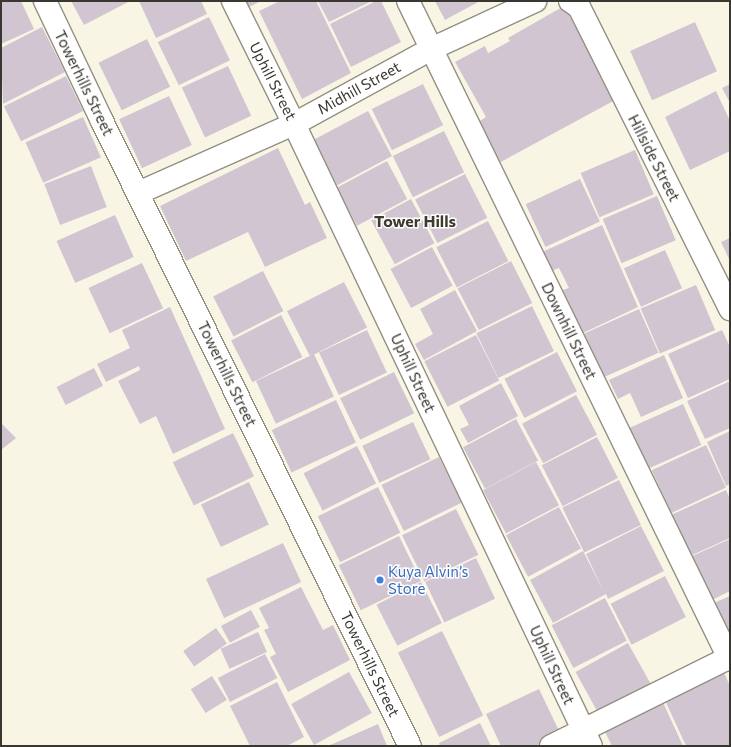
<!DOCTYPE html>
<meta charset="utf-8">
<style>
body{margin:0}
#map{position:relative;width:731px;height:747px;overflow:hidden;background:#f9f5e5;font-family:Commissioner,sans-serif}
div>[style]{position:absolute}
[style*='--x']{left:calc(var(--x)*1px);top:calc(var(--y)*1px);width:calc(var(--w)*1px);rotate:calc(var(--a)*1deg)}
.building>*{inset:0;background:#d1c5d1;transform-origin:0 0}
.roads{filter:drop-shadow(1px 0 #939082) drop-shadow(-1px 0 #939082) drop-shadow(0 1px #939082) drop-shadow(0 -1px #939082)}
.minor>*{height:22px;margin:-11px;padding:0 11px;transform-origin:11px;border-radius:11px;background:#fff}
.dots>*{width:11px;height:11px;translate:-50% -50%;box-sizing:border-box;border:2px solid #fff;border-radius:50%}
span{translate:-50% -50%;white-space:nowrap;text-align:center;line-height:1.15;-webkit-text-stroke:3px #fff;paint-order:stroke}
.street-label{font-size:15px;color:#393731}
.shop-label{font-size:15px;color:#366cbe}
.left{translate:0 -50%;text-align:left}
.neighbourhood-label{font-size:16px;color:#3e3b2e;font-weight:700}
.frame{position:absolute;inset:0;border:2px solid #393731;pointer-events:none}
</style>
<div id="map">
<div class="building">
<div style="clip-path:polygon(1px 1px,21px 1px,34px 29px,1px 44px)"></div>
<div style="clip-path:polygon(71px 1px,130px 1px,84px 25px)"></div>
<div style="clip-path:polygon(139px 1px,201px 1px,207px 14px,156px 38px)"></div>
<div style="clip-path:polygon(244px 1px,261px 1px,247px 8px)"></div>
<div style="clip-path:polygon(280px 1px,316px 1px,351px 73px,302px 99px,259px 11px)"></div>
<div style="clip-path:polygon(318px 1px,372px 1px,329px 22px)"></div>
<div style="clip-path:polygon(376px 1px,381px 1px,401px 42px,351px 67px,330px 24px)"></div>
<div style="clip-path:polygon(435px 1px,480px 1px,445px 20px)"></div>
<div style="clip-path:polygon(564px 6px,617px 99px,497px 164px,475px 124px,486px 117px,455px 62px,485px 46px,488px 53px,510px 41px,508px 38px)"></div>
<div style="left:209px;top:17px;width:48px;height:57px;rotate:64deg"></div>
<div style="left:695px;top:22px;width:54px;height:71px;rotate:66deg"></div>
<div style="clip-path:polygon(42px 27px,65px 72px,3px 104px,1px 48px)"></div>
<div style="left:147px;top:39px;width:53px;height:54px;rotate:64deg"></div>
<div style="left:228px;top:66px;width:55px;height:51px;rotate:65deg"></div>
<div style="left:66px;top:76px;width:39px;height:69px;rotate:64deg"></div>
<div style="left:423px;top:84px;width:46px;height:57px;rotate:64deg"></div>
<div style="clip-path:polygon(730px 84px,730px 103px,722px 88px)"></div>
<div style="clip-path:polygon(716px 91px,730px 121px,730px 151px,690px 170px,665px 117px)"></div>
<div style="left:169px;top:96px;width:54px;height:55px;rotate:65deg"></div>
<div style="left:368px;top:111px;width:51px;height:62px;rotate:62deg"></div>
<div style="left:83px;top:117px;width:44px;height:63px;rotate:66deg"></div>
<div style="left:444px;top:131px;width:46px;height:57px;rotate:64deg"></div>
<div style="clip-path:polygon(278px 148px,305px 205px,310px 202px,327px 238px,265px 267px,248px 232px,186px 261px,160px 206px)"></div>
<div style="left:635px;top:150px;width:48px;height:59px;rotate:67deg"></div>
<div style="left:387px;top:161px;width:43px;height:57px;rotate:62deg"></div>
<div style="left:91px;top:166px;width:44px;height:50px;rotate:69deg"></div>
<div style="left:465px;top:174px;width:49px;height:56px;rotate:63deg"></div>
<div style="left:580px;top:179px;width:47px;height:60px;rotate:65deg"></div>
<div style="left:657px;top:196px;width:48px;height:59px;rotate:67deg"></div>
<div style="left:411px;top:199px;width:50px;height:45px;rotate:62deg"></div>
<div style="left:115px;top:215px;width:46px;height:64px;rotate:66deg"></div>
<div style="left:488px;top:221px;width:45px;height:58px;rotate:63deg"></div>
<div style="clip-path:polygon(602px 225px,638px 307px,583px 333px,563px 290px,569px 288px,559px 268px,551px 271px,542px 252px)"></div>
<div style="clip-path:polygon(730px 238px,730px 261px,721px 242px)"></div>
<div style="left:432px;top:247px;width:44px;height:47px;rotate:62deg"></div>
<div style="left:665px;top:250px;width:42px;height:45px;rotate:66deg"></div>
<div style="left:511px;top:261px;width:47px;height:60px;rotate:63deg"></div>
<div style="left:142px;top:263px;width:50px;height:59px;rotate:65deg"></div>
<div style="left:263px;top:271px;width:45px;height:56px;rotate:63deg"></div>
<div style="left:344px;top:282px;width:51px;height:64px;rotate:63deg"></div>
<div style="left:696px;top:285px;width:49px;height:60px;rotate:67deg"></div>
<div style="clip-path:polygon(455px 290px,477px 331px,424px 360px,415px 344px,433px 334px,420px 309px)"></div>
<div style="left:532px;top:306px;width:50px;height:62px;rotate:64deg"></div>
<div style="clip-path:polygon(170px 307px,225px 429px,173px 454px,156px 416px,140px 424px,118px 381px,140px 370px,139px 366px,106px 382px,97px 364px,130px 348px,122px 330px)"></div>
<div style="left:639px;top:309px;width:48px;height:60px;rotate:66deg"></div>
<div style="left:281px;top:315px;width:47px;height:56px;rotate:63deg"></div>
<div style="left:367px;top:330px;width:47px;height:53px;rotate:65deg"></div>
<div style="clip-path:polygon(722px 330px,730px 347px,730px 379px,688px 398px,668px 354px)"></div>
<div style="left:476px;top:335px;width:51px;height:58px;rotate:63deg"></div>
<div style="left:557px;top:352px;width:44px;height:59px;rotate:63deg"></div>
<div style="left:314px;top:354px;width:47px;height:64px;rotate:65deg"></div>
<div style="clip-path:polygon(664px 355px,683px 398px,641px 417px,630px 393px,618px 399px,609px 380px)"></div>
<div style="left:94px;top:368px;width:20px;height:42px;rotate:63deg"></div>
<div style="left:394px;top:372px;width:46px;height:60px;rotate:64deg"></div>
<div style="clip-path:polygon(730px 381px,730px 428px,705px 439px,687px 401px)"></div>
<div style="clip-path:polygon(501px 383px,518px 416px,468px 443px,460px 429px,469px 425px,459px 406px)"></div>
<div style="left:576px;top:395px;width:45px;height:61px;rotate:62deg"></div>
<div style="left:336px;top:400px;width:47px;height:71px;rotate:65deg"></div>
<div style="left:683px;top:404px;width:45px;height:60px;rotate:66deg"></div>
<div style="left:516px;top:419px;width:47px;height:60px;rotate:62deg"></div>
<div style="left:413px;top:422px;width:41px;height:56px;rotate:65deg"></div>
<div style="clip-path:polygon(1px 423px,16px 438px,1px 450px)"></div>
<div style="clip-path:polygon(730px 431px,730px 484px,726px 486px,707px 442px)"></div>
<div style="left:233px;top:433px;width:48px;height:67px;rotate:64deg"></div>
<div style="left:597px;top:437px;width:46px;height:62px;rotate:63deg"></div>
<div style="left:706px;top:445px;width:47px;height:60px;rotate:65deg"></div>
<div style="left:357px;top:446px;width:42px;height:60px;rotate:63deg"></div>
<div style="left:439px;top:457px;width:51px;height:64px;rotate:64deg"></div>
<div style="left:536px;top:462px;width:49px;height:60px;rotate:62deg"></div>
<div style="left:619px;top:480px;width:50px;height:63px;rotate:64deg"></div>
<div style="left:249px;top:482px;width:47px;height:53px;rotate:65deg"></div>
<div style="left:378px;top:487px;width:51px;height:67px;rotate:64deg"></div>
<div style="clip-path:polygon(726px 490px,730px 499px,730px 538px,690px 556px,671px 515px)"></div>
<div style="left:559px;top:507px;width:47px;height:60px;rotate:62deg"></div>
<div style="left:456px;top:509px;width:51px;height:60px;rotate:64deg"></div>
<div style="clip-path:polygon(641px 526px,664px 571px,608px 599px,606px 594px,553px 623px,530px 580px,583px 551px,604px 592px,586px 554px)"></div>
<div style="left:399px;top:536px;width:50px;height:67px;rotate:64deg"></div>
<div style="clip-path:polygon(730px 539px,730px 591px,710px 601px,690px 557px)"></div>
<div style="left:283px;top:543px;width:43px;height:85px;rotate:65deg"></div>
<div style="left:476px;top:558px;width:45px;height:56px;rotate:65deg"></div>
<div style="left:665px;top:576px;width:46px;height:61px;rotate:63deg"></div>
<div style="left:421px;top:582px;width:46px;height:50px;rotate:63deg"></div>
<div style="clip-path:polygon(301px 587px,323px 630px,333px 625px,350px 660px,288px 692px,270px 657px,276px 654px,264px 630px,269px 628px,259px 608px)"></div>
<div style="clip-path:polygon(730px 596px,730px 648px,709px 605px)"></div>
<div style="left:605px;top:598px;width:48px;height:60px;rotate:63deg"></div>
<div style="left:251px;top:610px;width:19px;height:34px;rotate:62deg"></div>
<div style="left:216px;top:628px;width:19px;height:40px;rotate:55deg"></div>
<div style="left:442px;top:631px;width:94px;height:49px;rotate:64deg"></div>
<div style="left:258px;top:632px;width:22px;height:41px;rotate:66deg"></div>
<div style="left:628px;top:643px;width:49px;height:60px;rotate:61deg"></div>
<div style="left:265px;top:654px;width:27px;height:53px;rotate:63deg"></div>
<div style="clip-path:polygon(722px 668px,730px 686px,730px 746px,686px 746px,663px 696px)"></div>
<div style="left:349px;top:672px;width:47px;height:66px;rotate:61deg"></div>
<div style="left:212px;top:676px;width:28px;height:25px;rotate:58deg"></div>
<div style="clip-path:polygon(277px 682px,304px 737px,287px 746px,250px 746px,230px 706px)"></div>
<div style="clip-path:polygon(539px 689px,562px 737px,543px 746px,501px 746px,486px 714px)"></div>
<div style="clip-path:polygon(661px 698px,683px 746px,612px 746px,602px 726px)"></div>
<div style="clip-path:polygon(480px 723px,491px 746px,440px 746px,439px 743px)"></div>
<div style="clip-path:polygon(378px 724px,387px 746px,328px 746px)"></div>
</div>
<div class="roads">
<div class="minor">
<div style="--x:45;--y:1;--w:133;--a:64.6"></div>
<div style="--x:102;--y:121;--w:697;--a:63.77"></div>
<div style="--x:233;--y:1;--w:137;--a:63.6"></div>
<div style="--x:294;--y:124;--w:689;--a:64.48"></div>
<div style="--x:408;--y:1;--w:733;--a:63.96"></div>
<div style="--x:570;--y:1;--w:11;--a:34"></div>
<div style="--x:579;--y:7;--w:338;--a:63.4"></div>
<div style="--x:138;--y:193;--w:171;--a:-23.9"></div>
<div style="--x:294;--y:124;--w:156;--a:-28.7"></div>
<div style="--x:431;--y:49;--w:115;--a:-24.8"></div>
<div style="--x:551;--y:746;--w:200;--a:-26.4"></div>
</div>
</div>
<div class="dots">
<div style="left:380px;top:580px;background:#3f7fe0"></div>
</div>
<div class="street-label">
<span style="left:273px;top:81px;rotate:63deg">Uphill Street</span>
<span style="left:84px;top:83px;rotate:64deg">Towerhills Street</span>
<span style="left:359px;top:88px;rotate:-29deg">Midhill Street</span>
<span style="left:654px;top:158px;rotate:63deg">Hillside Street</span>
<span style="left:569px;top:331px;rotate:64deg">Downhill Street</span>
<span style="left:413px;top:373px;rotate:65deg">Uphill Street</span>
<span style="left:227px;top:374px;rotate:64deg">Towerhills Street</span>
<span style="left:370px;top:664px;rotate:64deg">Towerhills Street</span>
<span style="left:552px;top:665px;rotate:65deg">Uphill Street</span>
</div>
<div class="shop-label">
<span class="left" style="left:388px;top:580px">Kuya Alvin’s<br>Store</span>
</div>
<div class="neighbourhood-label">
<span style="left:415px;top:221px">Tower Hills</span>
</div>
<div class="frame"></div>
</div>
